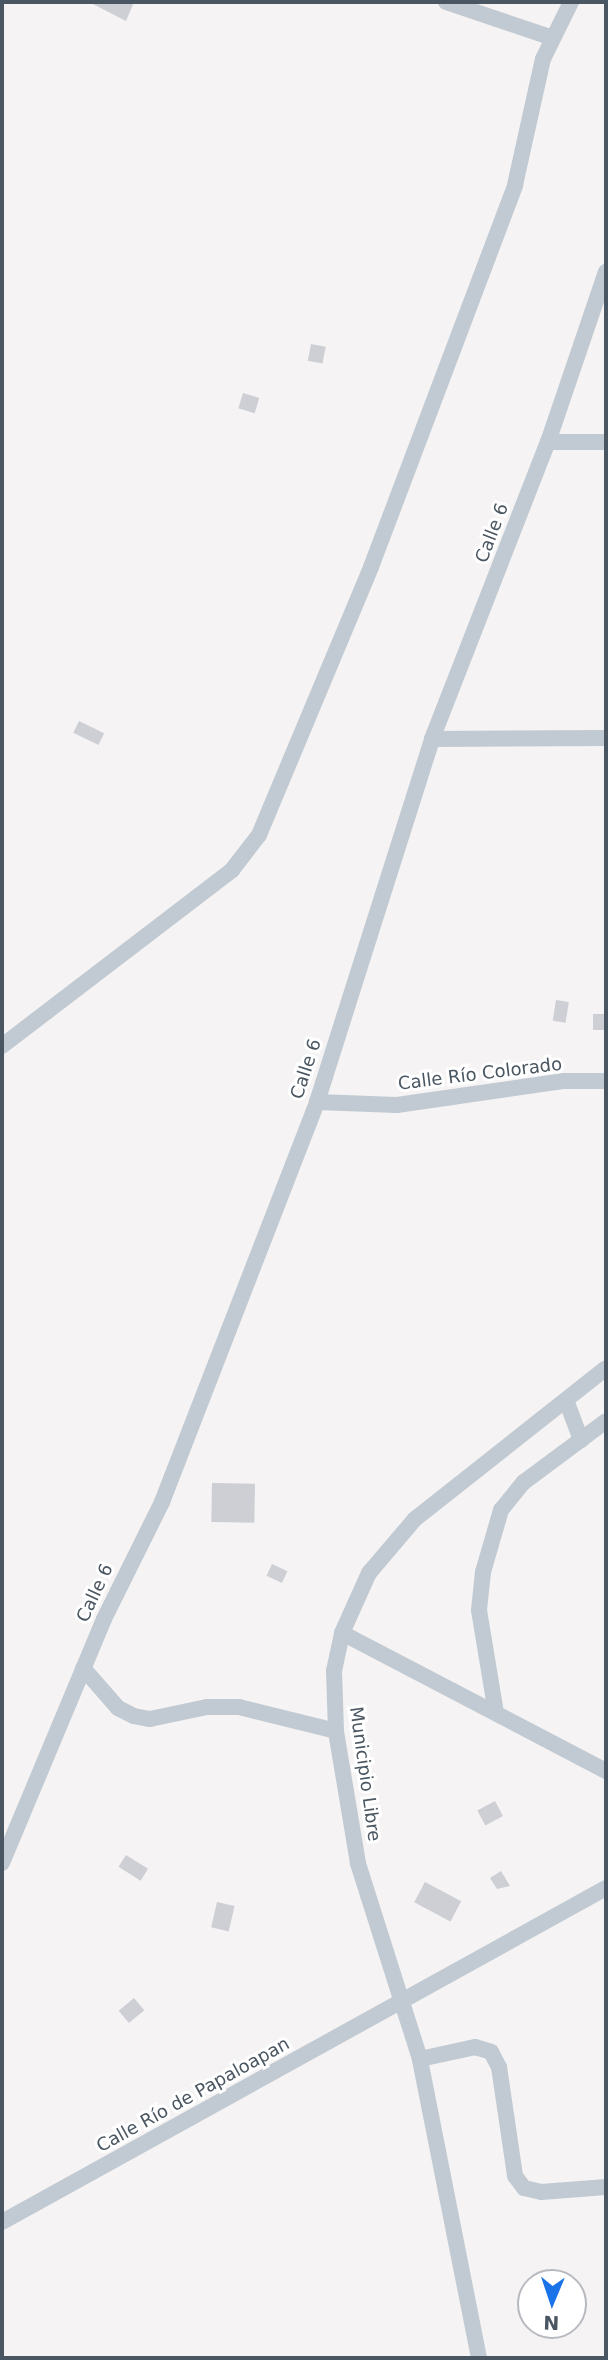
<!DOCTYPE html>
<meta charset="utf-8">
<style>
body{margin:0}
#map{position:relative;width:608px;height:2360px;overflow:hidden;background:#f5f3f3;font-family:"DejaVu Sans",sans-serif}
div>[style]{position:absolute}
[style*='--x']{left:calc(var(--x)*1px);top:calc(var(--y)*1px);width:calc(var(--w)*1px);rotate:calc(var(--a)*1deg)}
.building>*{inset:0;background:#cdcfd5;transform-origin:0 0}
.minor>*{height:16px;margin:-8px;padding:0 8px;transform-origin:8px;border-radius:8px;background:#c1cad2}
span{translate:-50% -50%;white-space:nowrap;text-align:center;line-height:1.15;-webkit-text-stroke:6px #fff;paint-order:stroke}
.street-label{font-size:18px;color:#4a5661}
.frame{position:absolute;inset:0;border:4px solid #4a5661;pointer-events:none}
.north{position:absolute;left:517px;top:2269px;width:70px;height:70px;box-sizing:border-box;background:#fff;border:2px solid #b7bbc0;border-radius:50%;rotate:182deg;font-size:19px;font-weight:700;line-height:28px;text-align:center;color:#4a5661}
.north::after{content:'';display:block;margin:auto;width:24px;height:32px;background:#1a73e8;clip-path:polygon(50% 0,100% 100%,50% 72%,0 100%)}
</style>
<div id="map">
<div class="building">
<div style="clip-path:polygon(89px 2px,134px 2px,126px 21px)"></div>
<div style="left:311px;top:344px;width:15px;height:17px;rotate:11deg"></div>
<div style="left:243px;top:393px;width:17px;height:16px;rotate:17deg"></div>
<div style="left:79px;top:721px;width:28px;height:13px;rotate:26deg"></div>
<div style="left:556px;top:1000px;width:13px;height:21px;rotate:9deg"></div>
<div style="left:593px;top:1014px;width:13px;height:16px"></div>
<div style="left:212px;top:1483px;width:43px;height:39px;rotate:1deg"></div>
<div style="left:272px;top:1564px;width:17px;height:13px;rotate:25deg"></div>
<div style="left:495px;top:1801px;width:17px;height:20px;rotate:62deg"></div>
<div style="left:126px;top:1855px;width:26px;height:14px;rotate:32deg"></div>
<div style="clip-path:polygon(501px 1871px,510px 1886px,497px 1889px,490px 1878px)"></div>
<div style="left:425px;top:1882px;width:41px;height:23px;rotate:28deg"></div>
<div style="left:217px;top:1902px;width:18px;height:26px;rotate:13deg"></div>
<div style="left:134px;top:1998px;width:16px;height:20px;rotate:50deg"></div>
</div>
<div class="minor">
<div style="--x:446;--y:2;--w:110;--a:18.6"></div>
<div style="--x:548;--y:442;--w:58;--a:0"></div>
<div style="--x:432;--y:739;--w:174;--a:-0.3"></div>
<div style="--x:2;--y:1046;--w:290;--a:-37.4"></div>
<div style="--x:232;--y:870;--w:44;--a:-52.4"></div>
<div style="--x:259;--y:835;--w:290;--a:-67.3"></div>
<div style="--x:371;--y:567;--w:408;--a:-69.3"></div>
<div style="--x:515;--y:185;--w:129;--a:-77.5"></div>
<div style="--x:543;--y:59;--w:64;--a:-63.8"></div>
<div style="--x:317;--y:1102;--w:80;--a:2.1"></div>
<div style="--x:397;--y:1105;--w:169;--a:-8.2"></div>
<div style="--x:564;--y:1081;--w:42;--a:0"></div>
<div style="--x:566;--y:1400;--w:43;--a:69.4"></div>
<div style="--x:342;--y:1633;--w:298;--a:27.6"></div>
<div style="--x:83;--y:1668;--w:53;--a:48.8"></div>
<div style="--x:118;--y:1708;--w:18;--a:27"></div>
<div style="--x:134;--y:1716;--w:16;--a:11"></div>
<div style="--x:150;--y:1719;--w:58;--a:-11.9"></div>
<div style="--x:207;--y:1707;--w:32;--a:0"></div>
<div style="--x:239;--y:1707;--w:100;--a:13.9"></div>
<div style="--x:496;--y:1713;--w:104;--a:-99.4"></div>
<div style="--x:479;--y:1610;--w:38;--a:-84"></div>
<div style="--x:483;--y:1572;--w:65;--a:-73.8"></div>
<div style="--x:501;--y:1510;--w:36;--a:-51"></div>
<div style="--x:524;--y:1482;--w:102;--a:-36.6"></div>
<div style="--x:2;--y:1863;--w:264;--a:-67.3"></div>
<div style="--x:104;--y:1619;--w:131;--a:-63.6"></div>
<div style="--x:162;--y:1502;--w:429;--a:-68.8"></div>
<div style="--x:317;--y:1102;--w:381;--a:-72.4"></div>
<div style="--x:432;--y:739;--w:319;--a:-68.7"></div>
<div style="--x:548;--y:442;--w:180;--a:-71.2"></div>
<div style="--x:420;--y:2059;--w:56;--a:-12.3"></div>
<div style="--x:475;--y:2047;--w:17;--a:17"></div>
<div style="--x:491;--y:2052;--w:17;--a:62"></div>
<div style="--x:499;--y:2067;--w:110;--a:81.6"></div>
<div style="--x:515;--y:2176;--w:15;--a:53"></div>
<div style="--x:524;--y:2188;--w:17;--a:13"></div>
<div style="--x:541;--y:2192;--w:65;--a:-4.4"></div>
<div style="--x:2;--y:2222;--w:690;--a:-28.94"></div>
<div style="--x:479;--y:2358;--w:305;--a:-101.2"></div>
<div style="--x:420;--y:2059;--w:206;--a:-107.6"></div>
<div style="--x:358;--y:1863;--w:134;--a:-99.5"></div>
<div style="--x:336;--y:1731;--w:60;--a:-91.9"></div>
<div style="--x:334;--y:1671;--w:39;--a:-78"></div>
<div style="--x:342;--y:1633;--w:66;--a:-65.8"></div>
<div style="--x:369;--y:1573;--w:71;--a:-49.6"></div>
<div style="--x:415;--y:1519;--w:243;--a:-38.3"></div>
</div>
<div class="street-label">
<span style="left:492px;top:533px;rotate:-69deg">Calle 6</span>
<span style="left:306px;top:1069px;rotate:-72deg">Calle 6</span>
<span style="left:480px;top:1074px;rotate:-7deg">Calle Río Colorado</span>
<span style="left:95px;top:1593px;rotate:-65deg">Calle 6</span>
<span style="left:365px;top:1774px;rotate:82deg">Municipio Libre</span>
<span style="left:193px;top:2095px;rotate:-29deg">Calle Río de Papaloapan</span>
</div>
<div class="frame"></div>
<div class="north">N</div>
</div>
